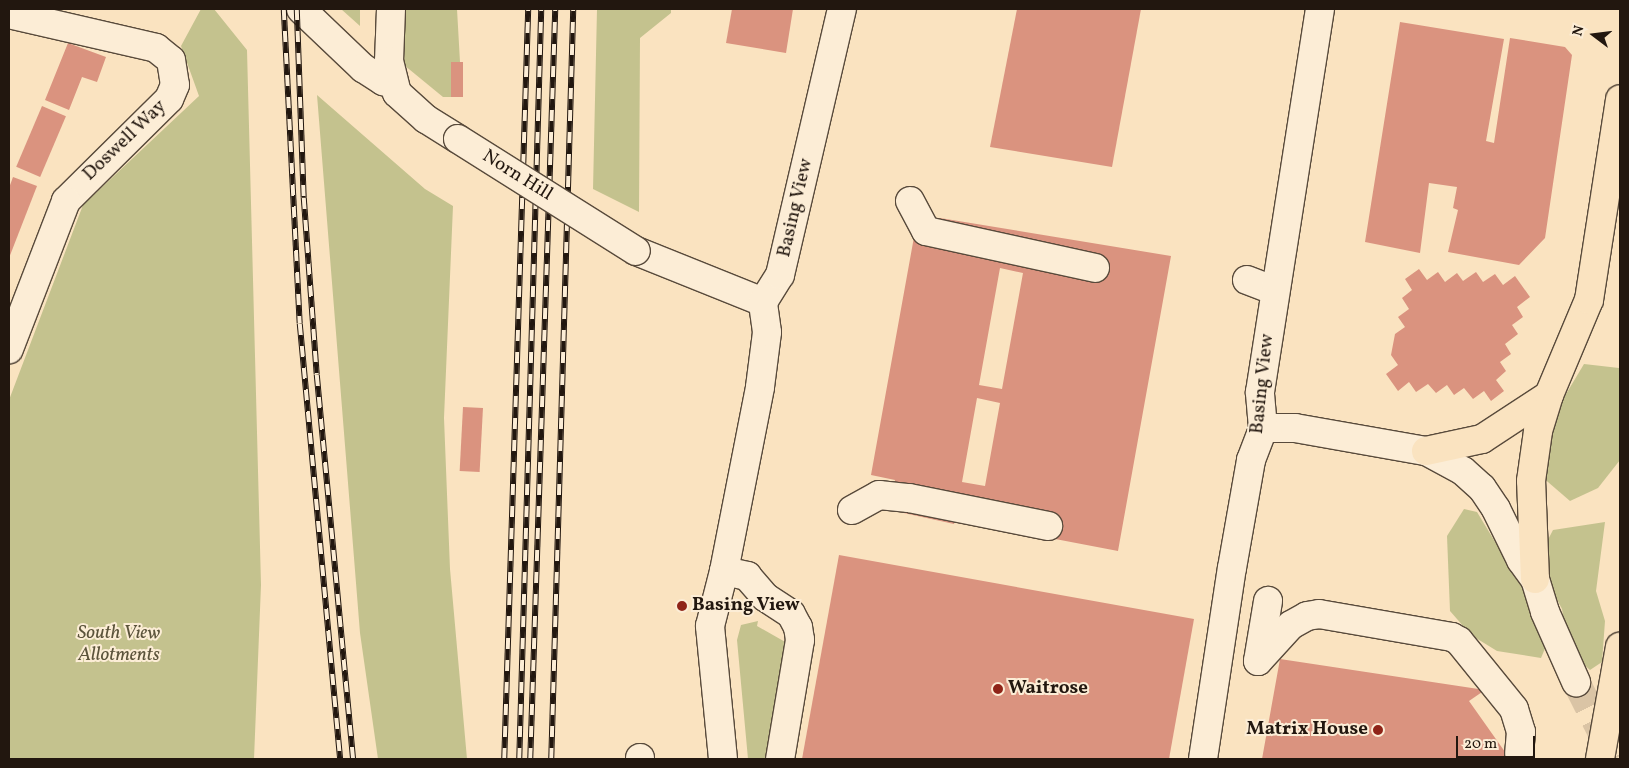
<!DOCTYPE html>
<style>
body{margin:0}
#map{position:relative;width:1629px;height:768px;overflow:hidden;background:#fae3c0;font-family:Vollkorn,serif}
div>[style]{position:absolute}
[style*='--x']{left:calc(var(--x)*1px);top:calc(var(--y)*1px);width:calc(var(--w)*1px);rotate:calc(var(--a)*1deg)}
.green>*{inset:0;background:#c4c28e}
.building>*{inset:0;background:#da937f;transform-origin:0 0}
.minor-tunnel>*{height:28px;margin-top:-14px;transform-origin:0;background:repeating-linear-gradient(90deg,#dac4a5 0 28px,transparent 0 42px)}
.roads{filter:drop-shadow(1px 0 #584a3b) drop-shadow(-1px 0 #584a3b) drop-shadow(0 1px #584a3b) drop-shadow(0 -1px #584a3b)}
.minor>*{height:28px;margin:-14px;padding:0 14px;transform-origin:14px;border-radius:14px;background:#fcedd6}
.major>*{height:28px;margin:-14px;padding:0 14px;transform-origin:14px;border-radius:14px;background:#fae3c0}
.rail>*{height:5.5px;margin-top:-2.75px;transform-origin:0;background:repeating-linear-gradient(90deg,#fcedd6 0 11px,#22170f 0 22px);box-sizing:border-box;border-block:1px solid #22170f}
.bridges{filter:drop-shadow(1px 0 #584a3b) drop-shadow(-1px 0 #584a3b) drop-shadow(0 1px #584a3b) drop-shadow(0 -1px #584a3b)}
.minor-bridge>*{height:28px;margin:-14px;padding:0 14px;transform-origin:14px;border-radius:14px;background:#fcedd6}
.dots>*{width:14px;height:14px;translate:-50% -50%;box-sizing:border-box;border:2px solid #fcedd6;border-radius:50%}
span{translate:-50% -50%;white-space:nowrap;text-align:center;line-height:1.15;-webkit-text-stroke:4px #fcedd6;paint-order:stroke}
.street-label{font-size:19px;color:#22170f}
.poi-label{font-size:19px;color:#22170f;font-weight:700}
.left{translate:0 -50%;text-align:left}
.right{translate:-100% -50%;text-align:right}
.park-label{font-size:19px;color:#5b533b;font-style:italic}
.frame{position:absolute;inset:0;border:10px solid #22170f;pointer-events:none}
.north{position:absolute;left:1569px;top:10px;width:50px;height:50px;-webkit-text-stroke:4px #fcedd6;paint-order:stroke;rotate:285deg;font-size:14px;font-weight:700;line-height:20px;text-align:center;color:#22170f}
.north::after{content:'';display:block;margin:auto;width:18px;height:22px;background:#22170f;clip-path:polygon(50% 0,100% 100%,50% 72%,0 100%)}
.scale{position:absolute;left:1456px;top:736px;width:79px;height:22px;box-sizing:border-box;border:2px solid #22170f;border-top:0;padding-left:6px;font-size:15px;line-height:18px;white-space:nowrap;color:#22170f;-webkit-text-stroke:4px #fcedd6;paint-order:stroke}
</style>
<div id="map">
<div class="green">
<div style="clip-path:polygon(201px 9px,214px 9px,247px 50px,261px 585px,254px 759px,9px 759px,9px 400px,83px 205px,199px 96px,181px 46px)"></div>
<div style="clip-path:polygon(341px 9px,360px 9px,360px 26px)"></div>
<div style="clip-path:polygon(405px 9px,457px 9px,460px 62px,451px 62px,451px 97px,443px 97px,404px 65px)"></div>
<div style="clip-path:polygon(597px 9px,671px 9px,671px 13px,640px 38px,639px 212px,593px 189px)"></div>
<div style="clip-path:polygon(317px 95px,425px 189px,453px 206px,444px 418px,450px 569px,467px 759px,378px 759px,360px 633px)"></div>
<div style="clip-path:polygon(1584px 364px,1619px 368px,1620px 460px,1598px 488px,1570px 501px,1541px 476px,1536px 444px)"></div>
<div style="clip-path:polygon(1464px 509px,1477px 512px,1526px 593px,1549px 639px,1541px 658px,1497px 651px,1471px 635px,1450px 611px,1447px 536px)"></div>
<div style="clip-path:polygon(1605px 522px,1596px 591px,1605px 621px,1602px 662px,1590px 670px,1569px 651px,1562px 609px,1537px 561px,1553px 530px)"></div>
<div style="clip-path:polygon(758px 621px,757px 626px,787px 643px,765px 759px,748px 759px,737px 640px,741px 625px)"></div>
</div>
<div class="building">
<div style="clip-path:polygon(732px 9px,793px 9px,786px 53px,726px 43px)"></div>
<div style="clip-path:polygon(1017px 9px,1141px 9px,1112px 167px,990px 147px)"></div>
<div style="clip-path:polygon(1400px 22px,1504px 39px,1486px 141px,1494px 143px,1510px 38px,1565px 47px,1572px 55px,1545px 238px,1519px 265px,1448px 252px,1458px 210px,1453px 208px,1457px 187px,1429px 183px,1420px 253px,1365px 242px)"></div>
<div style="clip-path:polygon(68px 43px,106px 57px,97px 82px,82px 77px,69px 110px,45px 100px)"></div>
<div style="left:451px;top:62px;width:12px;height:35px"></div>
<div style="left:42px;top:106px;width:26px;height:66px;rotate:23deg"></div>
<div style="clip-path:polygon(13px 177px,37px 186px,9px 258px,9px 188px)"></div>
<div style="clip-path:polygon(evenodd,940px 218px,1171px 256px,1118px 551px,955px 520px,954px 524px,890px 510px,895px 480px,871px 475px,914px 237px,935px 241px,940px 218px,1000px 268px,1023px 273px,1002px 389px,979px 385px,1000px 268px,940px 218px,977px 398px,1000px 403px,985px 486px,962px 482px,977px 398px)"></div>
<div style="clip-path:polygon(1419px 269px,1427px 280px,1438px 272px,1445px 282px,1457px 273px,1463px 281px,1476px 272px,1483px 282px,1495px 274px,1503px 285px,1515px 276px,1530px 297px,1517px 307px,1523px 317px,1512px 325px,1518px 334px,1505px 344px,1511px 354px,1500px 362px,1506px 371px,1496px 380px,1504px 391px,1491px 401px,1484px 391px,1473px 399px,1464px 388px,1454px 395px,1447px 385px,1436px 393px,1428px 384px,1416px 392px,1409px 382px,1398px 391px,1386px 374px,1398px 365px,1391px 355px,1395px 334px,1405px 327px,1398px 317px,1409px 309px,1402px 298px,1412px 290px,1405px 279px)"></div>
<div style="left:463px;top:407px;width:20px;height:64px;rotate:3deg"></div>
<div style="clip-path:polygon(839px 555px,1194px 619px,1169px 759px,802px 759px)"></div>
<div style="clip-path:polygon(1280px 659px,1485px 690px,1469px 701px,1510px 759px,1262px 759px)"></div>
</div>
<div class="minor-tunnel">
<div style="--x:1576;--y:682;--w:86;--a:63.1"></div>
</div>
<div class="roads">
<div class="minor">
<div style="--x:301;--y:9;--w:86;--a:43.6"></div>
<div style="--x:363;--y:68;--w:24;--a:33"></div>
<div style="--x:383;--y:81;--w:10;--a:17"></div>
<div style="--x:391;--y:9;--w:52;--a:92.2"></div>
<div style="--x:389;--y:61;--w:33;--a:76"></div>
<div style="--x:397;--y:93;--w:39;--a:42"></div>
<div style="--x:426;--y:119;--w:38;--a:32"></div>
<div style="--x:9;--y:14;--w:151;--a:13"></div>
<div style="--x:156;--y:48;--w:19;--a:39"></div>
<div style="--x:171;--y:60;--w:25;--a:81"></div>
<div style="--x:175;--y:85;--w:15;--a:113"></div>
<div style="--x:169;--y:99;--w:145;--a:135.3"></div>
<div style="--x:66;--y:201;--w:159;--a:111.1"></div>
<div style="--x:910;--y:201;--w:34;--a:62"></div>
<div style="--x:926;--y:231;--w:173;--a:12.3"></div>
<div style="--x:636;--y:251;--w:137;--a:21.9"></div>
<div style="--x:1247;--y:280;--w:30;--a:21"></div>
<div style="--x:1263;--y:428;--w:32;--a:0"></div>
<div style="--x:1295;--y:428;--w:133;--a:10"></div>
<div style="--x:1426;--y:451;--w:42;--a:28.4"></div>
<div style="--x:1463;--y:471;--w:25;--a:42"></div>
<div style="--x:1482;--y:488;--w:25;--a:56"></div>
<div style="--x:1496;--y:509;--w:57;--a:63.9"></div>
<div style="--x:1521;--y:560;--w:24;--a:54"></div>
<div style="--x:1535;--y:579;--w:34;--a:73"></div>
<div style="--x:1545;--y:612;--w:77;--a:66.1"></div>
<div style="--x:852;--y:510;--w:31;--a:-29"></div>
<div style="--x:879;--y:495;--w:30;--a:6"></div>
<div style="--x:909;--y:498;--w:142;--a:11.4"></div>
<div style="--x:724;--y:571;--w:24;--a:12"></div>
<div style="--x:747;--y:576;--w:28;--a:49"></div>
<div style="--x:765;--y:597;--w:31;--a:33"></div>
<div style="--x:791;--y:614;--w:15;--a:62"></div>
<div style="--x:798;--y:627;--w:13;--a:81"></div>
<div style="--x:800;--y:640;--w:121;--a:99.5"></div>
<div style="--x:1258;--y:661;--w:49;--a:-47.5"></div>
<div style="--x:1291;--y:625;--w:18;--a:-29"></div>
<div style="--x:1307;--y:616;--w:12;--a:-9"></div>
<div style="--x:1319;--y:614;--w:135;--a:9.8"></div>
<div style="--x:1452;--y:637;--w:8;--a:30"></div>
<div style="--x:1459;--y:641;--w:87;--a:51"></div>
<div style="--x:1514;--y:709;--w:24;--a:73"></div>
<div style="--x:1521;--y:732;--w:21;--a:95"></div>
<div style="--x:1258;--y:661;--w:61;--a:-80.5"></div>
<div style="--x:640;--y:758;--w:1;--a:90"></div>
<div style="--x:723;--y:759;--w:134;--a:-95.6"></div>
<div style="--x:710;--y:626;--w:57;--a:-75.7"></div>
<div style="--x:724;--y:571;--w:187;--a:-78.9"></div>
<div style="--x:760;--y:387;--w:55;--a:-82.7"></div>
<div style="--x:767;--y:332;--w:30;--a:-98"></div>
<div style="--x:763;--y:302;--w:32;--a:-58"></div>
<div style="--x:780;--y:275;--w:273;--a:-76.9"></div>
<div style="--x:1203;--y:759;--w:193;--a:-81.4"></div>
<div style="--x:1232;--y:568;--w:110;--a:-80"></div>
<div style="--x:1251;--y:460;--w:34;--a:-69"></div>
<div style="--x:1263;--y:428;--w:36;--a:-95"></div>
<div style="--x:1260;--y:392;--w:388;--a:-81.1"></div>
</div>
<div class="major">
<div style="--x:1426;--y:451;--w:57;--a:-12.1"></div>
<div style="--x:1482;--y:439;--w:80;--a:-33.3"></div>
<div style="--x:1535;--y:579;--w:98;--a:-92.3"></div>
<div style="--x:1531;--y:481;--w:50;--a:-82"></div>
<div style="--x:1538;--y:431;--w:38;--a:-73"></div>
<div style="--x:1549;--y:395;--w:103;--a:-67.2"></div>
<div style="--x:1589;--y:300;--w:203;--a:-81.2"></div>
<div style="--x:1600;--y:759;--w:114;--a:-79.9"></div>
</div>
</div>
<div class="rail">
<div style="--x:284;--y:9;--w:315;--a:87.1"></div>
<div style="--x:300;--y:324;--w:437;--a:84.7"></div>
<div style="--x:297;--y:9;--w:189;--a:87.9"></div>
<div style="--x:304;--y:198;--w:177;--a:85.8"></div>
<div style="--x:317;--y:375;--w:386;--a:84.6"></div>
<div style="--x:504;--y:759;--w:750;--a:-88.17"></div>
<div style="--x:519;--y:759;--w:750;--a:-88.32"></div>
<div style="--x:530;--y:759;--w:750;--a:-88.09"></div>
<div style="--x:551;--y:759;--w:750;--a:-88.32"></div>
</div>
<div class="bridges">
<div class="minor-bridge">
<div style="--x:458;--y:139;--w:210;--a:32.2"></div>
</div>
</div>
<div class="dots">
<div style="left:682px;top:606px;background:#8f2418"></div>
<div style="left:998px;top:689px;background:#8f2418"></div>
<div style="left:1378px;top:730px;background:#8f2418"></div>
</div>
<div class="street-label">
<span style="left:125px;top:141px;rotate:-44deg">Doswell Way</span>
<span style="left:517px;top:176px;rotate:32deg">Norn Hill</span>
<span style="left:796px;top:208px;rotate:-77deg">Basing View</span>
<span style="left:1263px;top:384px;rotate:-84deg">Basing View</span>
</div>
<div class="poi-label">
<span class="left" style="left:692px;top:606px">Basing View</span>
<span class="left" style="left:1008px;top:689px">Waitrose</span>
<span class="right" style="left:1368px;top:730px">Matrix House</span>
</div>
<div class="park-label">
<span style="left:119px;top:645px">South View<br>Allotments</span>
</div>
<div class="frame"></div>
<div class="north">N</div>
<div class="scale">20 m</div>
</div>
